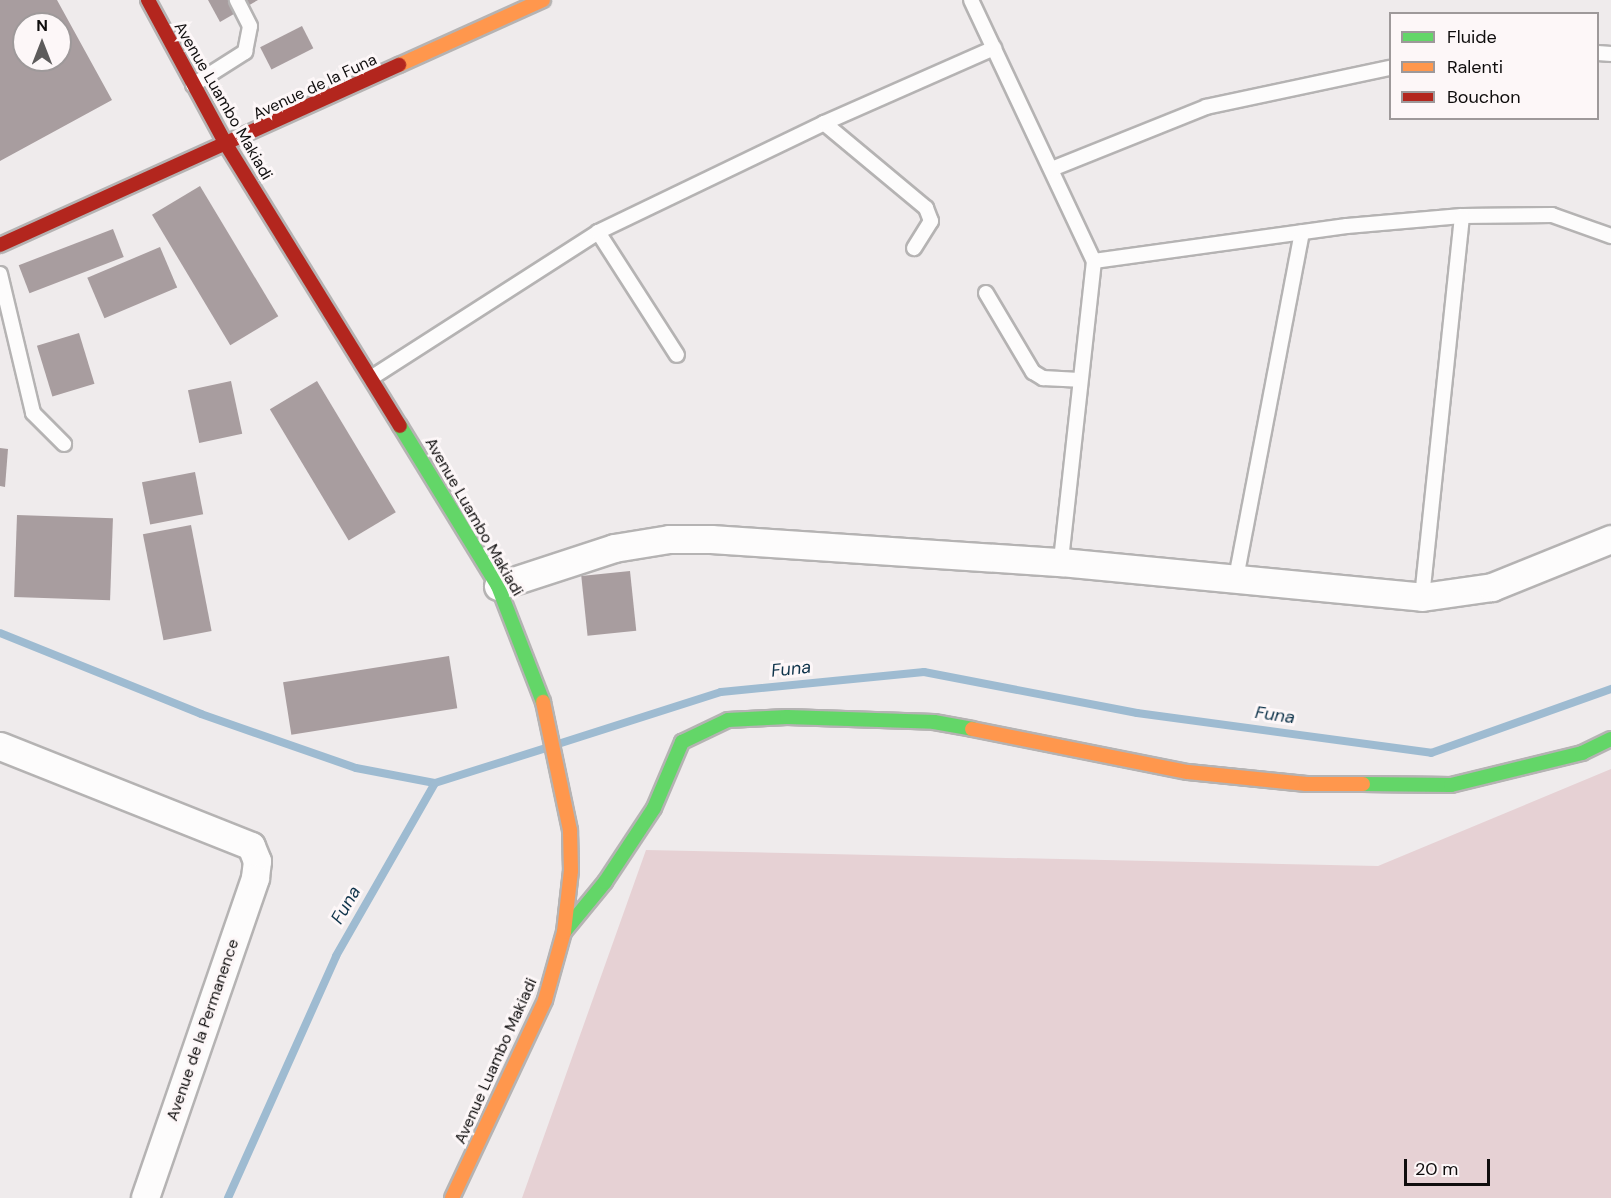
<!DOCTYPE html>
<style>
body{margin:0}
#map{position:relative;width:1611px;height:1198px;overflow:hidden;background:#efebec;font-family:"DM Sans",sans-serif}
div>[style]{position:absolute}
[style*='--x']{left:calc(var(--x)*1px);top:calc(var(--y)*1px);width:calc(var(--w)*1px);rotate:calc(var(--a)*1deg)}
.green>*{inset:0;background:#e6d1d4}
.stream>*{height:8px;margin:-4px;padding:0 4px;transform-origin:4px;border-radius:4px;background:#9ebbd1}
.building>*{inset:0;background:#a89d9f;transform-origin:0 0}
.roads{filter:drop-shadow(2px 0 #b5b3b3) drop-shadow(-2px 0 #b5b3b3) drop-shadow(0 2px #b5b3b3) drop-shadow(0 -2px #b5b3b3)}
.lane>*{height:14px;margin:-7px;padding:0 7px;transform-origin:7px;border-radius:7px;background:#fdfcfc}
.street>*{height:27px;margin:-13.5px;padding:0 13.5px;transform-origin:13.5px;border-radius:13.5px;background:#fdfcfc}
.fast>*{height:14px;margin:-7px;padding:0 7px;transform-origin:7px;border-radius:7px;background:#63d668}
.slow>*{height:14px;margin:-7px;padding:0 7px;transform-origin:7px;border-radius:7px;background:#ff974d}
.jam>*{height:14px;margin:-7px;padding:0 7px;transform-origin:7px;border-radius:7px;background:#b3261e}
span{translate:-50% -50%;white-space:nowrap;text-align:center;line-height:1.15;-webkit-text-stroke:6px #fdf7f8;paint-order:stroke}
.street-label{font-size:16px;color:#0f0d0d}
.water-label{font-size:18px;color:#0e334a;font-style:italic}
.legend{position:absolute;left:1389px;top:12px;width:210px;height:108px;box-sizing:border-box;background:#fdf7f8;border:2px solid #9e999a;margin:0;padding:8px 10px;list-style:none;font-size:18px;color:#0f0d0d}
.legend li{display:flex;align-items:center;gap:12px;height:30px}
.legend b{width:30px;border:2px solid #9e999a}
.north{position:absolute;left:12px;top:12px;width:60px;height:60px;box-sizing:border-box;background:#fdf7f8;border:2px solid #9e999a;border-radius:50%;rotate:0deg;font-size:16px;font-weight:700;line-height:24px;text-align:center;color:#0f0d0d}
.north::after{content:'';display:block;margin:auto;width:21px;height:27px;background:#5d5b5b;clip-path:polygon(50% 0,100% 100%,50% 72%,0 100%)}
.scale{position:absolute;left:1404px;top:1159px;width:86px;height:27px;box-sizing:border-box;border:3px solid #0f0d0d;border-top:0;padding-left:8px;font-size:18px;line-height:21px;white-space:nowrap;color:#0f0d0d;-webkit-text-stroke:4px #fdf7f8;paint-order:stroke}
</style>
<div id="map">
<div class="green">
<div style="clip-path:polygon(1611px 769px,1611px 1198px,522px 1198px,646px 850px,1378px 866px)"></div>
</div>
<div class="stream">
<div style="--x:0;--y:633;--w:217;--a:21.9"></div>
<div style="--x:201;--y:714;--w:164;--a:19.2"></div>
<div style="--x:356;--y:768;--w:80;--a:10.8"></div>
<div style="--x:558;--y:744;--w:171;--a:-17.7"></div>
<div style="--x:721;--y:692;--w:204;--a:-5.6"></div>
<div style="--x:924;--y:672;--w:217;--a:10.9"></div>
<div style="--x:1137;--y:713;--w:297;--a:7.7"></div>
<div style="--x:1431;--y:753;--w:191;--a:-19.6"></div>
<div style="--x:228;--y:1198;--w:265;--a:-65.9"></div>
<div style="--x:336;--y:956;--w:199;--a:-60.2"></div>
<div style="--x:435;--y:783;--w:116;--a:-17.5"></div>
</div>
<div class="building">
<div style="clip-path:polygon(evenodd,0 0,57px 0,112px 100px,0 161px,0 0,24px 24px,60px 24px,60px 60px,24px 60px,24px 24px)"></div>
<div style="clip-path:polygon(208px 0,258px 0,220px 22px)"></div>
<div style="left:302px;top:26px;width:25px;height:47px;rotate:63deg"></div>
<div style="left:200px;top:186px;width:152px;height:56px;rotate:59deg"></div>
<div style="left:113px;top:229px;width:30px;height:101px;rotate:69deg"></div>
<div style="left:160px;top:247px;width:44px;height:79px;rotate:67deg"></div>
<div style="left:79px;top:333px;width:53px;height:44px;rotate:73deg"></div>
<div style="left:231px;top:381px;width:54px;height:44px;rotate:78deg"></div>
<div style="left:317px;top:381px;width:153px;height:55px;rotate:59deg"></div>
<div style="clip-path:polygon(0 448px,8px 449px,5px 487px,0 486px)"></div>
<div style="left:195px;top:472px;width:43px;height:54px;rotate:79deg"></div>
<div style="left:17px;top:515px;width:96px;height:82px;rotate:2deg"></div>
<div style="left:191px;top:525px;width:108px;height:49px;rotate:79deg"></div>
<div style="left:630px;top:571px;width:60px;height:49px;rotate:84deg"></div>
<div style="left:449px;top:656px;width:53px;height:168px;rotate:81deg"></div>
</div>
<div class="roads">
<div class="lane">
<div style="--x:971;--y:0;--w:289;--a:64.8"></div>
<div style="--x:1094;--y:261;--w:303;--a:96.3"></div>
<div style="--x:1598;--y:53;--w:13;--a:4"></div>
<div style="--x:193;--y:85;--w:62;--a:-32.4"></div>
<div style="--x:245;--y:52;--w:26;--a:-79"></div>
<div style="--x:250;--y:26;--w:29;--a:-117"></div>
<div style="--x:824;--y:123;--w:133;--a:39.8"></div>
<div style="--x:926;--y:208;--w:14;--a:69"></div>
<div style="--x:931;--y:221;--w:32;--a:122"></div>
<div style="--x:1052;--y:169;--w:166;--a:-21.9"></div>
<div style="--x:1206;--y:107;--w:188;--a:-12"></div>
<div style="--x:598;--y:232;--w:146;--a:57.3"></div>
<div style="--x:1094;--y:261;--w:255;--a:-7.9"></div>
<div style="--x:1347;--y:226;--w:115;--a:-5"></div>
<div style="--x:1462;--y:216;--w:90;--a:-0.6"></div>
<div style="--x:1552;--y:215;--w:63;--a:19.6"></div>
<div style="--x:0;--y:274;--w:143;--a:76.6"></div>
<div style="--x:33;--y:413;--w:44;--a:45"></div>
<div style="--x:986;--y:293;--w:92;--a:59.3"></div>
<div style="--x:1033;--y:372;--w:12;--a:31"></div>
<div style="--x:1043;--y:378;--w:36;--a:3"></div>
<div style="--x:371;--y:378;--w:270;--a:-32.7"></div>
<div style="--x:598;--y:232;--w:251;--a:-25.7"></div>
<div style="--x:824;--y:123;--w:186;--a:-23.8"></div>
<div style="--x:1236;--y:578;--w:352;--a:-79.2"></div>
<div style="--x:1422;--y:597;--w:383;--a:-84"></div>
</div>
<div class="street">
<div style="--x:498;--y:586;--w:122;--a:-18.1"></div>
<div style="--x:614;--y:548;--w:56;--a:-9.3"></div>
<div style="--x:669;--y:539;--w:42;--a:0"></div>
<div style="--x:711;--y:539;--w:351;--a:3.8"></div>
<div style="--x:1061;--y:562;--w:363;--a:5.5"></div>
<div style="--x:1422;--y:597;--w:71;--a:-8.1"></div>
<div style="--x:1492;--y:587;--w:128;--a:-22"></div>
<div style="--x:0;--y:746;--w:270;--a:21.7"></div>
<div style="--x:251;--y:846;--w:16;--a:68"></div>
<div style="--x:257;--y:861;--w:17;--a:97"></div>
<div style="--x:255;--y:878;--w:338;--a:109"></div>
</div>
<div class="fast">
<div style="--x:400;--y:426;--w:188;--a:58.5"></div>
<div style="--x:498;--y:586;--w:124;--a:68.8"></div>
<div style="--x:1363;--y:784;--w:88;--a:0.7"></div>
<div style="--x:1451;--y:785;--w:135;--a:-13.7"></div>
<div style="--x:1582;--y:753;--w:32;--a:-26"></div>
<div style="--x:564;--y:932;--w:65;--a:-50.6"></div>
<div style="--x:605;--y:882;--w:89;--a:-56.5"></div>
<div style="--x:654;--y:808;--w:72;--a:-67"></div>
<div style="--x:682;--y:742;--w:51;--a:-25.6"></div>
<div style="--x:728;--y:720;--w:59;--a:-2.9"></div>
<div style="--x:787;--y:717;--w:147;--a:1.9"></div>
<div style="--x:934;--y:722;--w:39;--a:10"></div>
</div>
<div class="slow">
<div style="--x:399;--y:65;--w:158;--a:-24.3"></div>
<div style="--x:972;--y:729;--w:220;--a:11.3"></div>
<div style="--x:1188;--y:772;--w:119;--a:5.8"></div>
<div style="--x:1306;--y:784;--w:57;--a:0"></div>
<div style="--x:452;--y:1198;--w:219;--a:-64.8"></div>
<div style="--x:545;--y:1000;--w:71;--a:-74.4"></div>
<div style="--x:564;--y:932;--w:61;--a:-83.5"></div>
<div style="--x:571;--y:871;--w:41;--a:-91.4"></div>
<div style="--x:570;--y:830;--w:131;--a:-101.9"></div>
</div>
<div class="jam">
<div style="--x:148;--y:0;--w:166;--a:61.6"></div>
<div style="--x:227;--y:146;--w:329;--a:58.3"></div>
<div style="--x:0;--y:245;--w:438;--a:-24.3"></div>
</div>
</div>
<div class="street-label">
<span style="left:315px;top:87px;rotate:-25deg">Avenue de la Funa</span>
<span style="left:223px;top:101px;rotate:60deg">Avenue Luambo Makiadi</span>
<span style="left:474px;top:517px;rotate:60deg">Avenue Luambo Makiadi</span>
<span style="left:203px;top:1030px;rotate:-71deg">Avenue de la Permanence</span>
<span style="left:496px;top:1061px;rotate:-66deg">Avenue Luambo Makiadi</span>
</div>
<div class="water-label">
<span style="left:791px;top:669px;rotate:-6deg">Funa</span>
<span style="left:1275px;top:715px;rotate:8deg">Funa</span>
<span style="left:346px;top:905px;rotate:-60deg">Funa</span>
</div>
<ul class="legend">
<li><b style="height:8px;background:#63d668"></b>Fluide</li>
<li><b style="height:8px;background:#ff974d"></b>Ralenti</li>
<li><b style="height:8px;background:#b3261e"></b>Bouchon</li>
</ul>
<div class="north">N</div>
<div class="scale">20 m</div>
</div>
